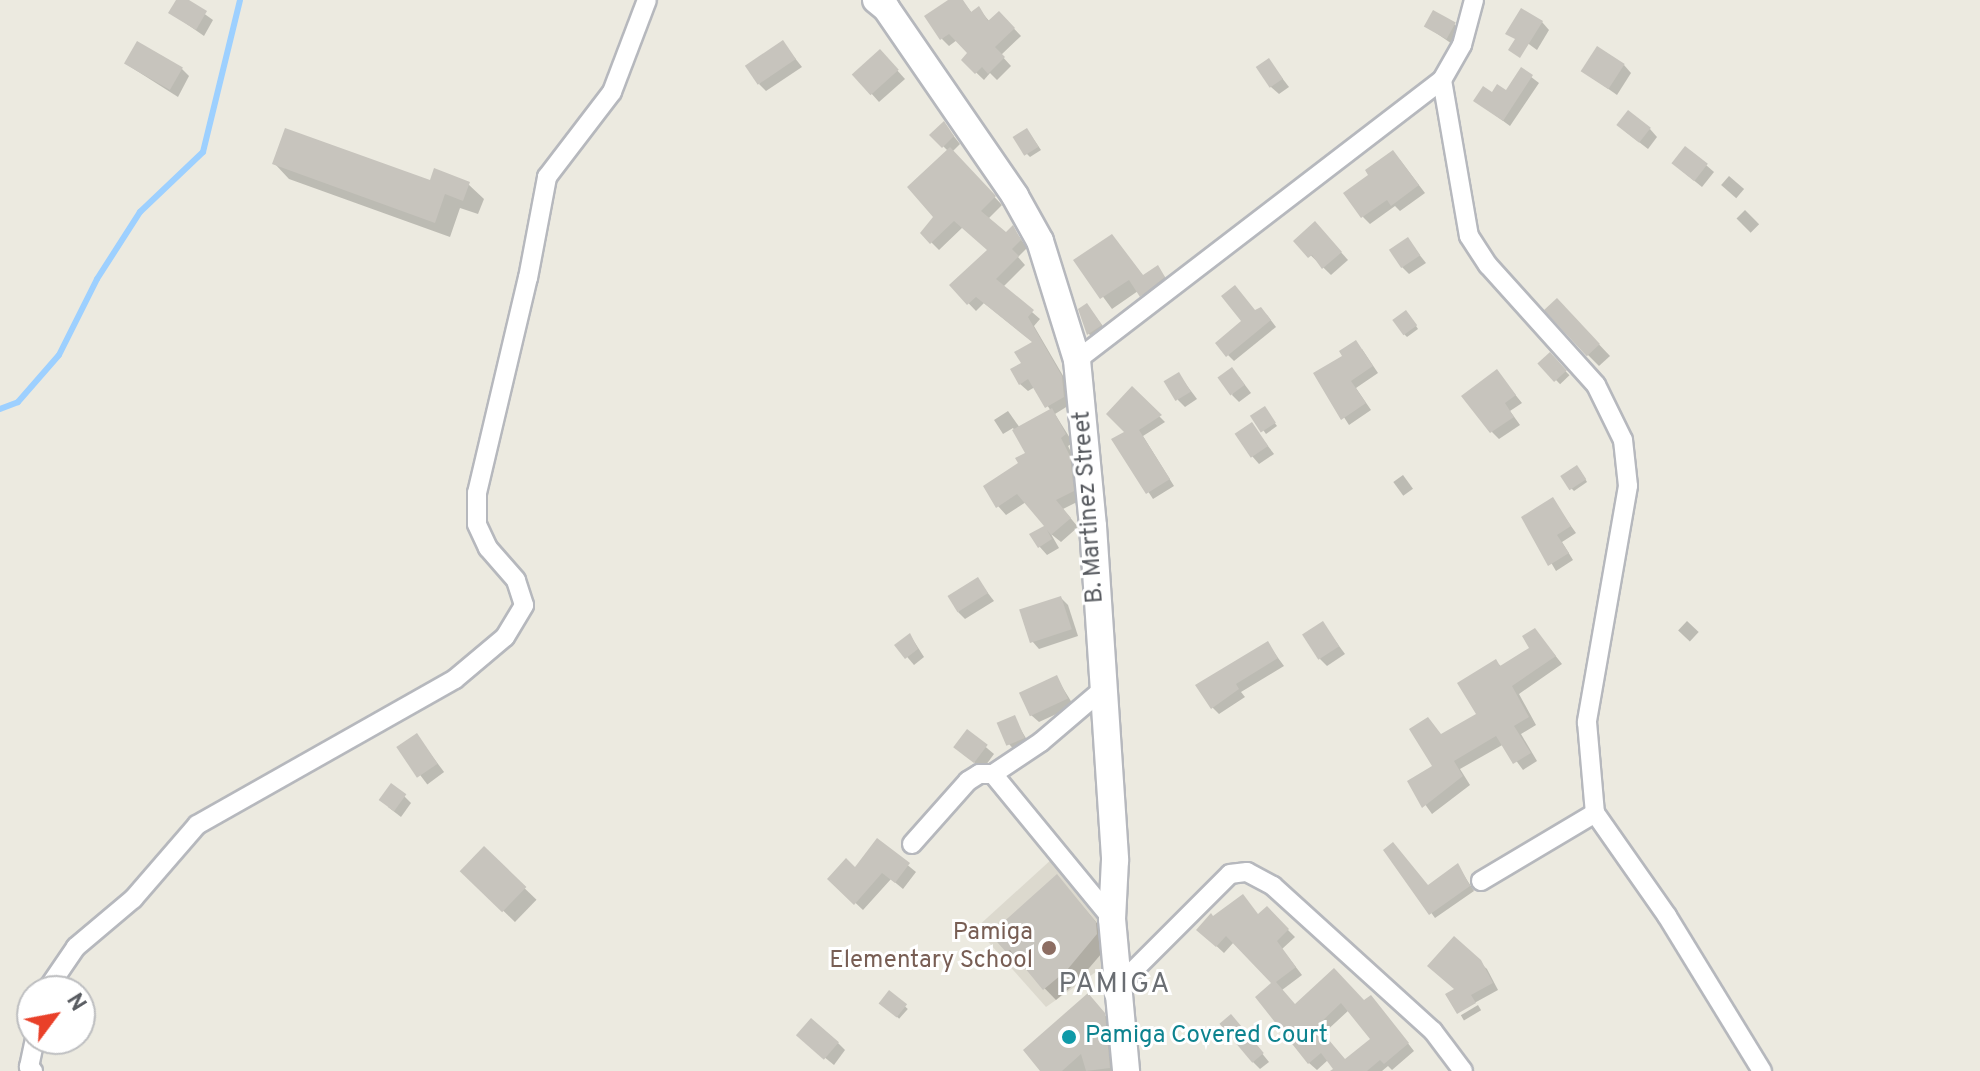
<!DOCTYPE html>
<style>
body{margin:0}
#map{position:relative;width:1980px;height:1071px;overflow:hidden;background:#eceae0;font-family:Overpass,sans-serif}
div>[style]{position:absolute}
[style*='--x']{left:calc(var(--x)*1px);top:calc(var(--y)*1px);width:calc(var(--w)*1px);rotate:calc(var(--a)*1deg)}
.education>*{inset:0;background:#dcd9ce}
.shadow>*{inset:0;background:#0003;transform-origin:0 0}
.stream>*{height:6px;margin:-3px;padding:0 3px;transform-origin:3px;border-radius:3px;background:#9dd0ff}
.building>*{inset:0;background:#c7c4bd;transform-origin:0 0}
.roads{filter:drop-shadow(2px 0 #b6b8bd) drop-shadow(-2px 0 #b6b8bd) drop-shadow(0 2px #b6b8bd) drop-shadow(0 -2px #b6b8bd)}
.street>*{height:18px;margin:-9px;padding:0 9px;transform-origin:9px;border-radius:9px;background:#fff}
.secondary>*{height:26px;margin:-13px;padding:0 13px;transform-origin:13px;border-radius:13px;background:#fff}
.dots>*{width:22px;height:22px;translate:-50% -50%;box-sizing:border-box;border:4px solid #fff;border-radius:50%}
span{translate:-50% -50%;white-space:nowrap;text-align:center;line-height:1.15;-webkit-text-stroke:6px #fff;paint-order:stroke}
.street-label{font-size:24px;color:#595c61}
.education-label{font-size:24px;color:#785e54}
.right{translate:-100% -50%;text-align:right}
.culture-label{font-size:24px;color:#0d838f}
.left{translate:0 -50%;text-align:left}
.quarter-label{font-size:28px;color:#6a6e73;letter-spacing:2px}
.north{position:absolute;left:16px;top:975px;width:80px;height:80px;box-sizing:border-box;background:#fff;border:2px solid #bdbec0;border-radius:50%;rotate:58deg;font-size:22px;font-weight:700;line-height:32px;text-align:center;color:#595c61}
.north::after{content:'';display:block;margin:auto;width:28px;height:36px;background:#e94029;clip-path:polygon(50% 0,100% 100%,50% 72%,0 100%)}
</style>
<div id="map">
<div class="education">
<div style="clip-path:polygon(1053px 858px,1108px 924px,1103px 967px,1046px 1007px,976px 928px)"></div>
</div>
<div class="shadow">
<div style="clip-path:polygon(179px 0,185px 0,213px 20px,204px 36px,171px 13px)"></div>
<div style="clip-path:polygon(951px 0,962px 0,972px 13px,979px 9px,990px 22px,999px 13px,1021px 36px,1001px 55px,1011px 66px,997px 80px,990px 73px,984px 80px,963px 60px,970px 53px,957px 40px,949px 46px,942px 39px)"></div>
<div style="clip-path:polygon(1542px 22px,1549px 30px,1537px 50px,1518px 36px)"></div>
<div style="clip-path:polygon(1454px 24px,1462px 32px,1455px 46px,1426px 26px)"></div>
<div style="clip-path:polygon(783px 43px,802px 67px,766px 91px,759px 84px)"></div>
<div style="clip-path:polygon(887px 59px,905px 79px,879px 102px,854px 74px)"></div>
<div style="clip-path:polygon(1269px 61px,1289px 87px,1279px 94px,1271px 87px)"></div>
<div style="clip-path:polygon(126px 64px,182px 69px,189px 76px,178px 97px)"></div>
<div style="clip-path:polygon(1624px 65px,1631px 73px,1617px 95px,1583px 71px)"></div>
<div style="clip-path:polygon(1522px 70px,1539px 83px,1510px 126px,1476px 101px,1506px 92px)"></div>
<div style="clip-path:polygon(944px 124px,960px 144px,952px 152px,1002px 205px,988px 219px,1006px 234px,1013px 228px,1027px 248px,1018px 257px,1025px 265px,1003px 287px,1040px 319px,1034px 326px,1069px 386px,1071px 404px,1055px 414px,1073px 443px,1068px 446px,1078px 466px,1081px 500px,1063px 509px,1078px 527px,1061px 542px,1051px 534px,1059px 548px,1047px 555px,1039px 546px,1047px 526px,1026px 502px,1006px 515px,998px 506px,1027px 454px,1013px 428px,1003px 434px,994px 420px,1008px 411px,1020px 428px,1051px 411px,1035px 387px,1028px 391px,1020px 384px,1023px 364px,1034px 343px,984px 303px,976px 311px,952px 286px,990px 251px,963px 227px,939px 250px,922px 233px,936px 217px,948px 151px,932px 135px)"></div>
<div style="clip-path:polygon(1650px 129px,1657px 137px,1648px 149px,1626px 132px)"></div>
<div style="clip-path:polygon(1030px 134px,1041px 150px,1030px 157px,1027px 154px)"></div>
<div style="clip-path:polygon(1400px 160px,1425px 193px,1400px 211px,1395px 206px,1370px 224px,1363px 217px,1371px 175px)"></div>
<div style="clip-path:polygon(274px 163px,431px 183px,468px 184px,484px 199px,478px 214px,460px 208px,450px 237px,289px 179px)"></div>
<div style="clip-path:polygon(1706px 165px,1714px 172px,1702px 187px,1681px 170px)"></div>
<div style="left:1729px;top:176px;width:20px;height:12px;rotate:41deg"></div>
<div style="left:1745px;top:210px;width:20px;height:12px;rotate:45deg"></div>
<div style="clip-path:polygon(1322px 231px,1348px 260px,1331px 275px,1296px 241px)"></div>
<div style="clip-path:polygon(1112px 236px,1144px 277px,1157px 268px,1175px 289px,1152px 306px,1138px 291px,1112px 309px,1076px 260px)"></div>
<div style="clip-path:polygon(1407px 239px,1426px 263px,1409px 274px,1402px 267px)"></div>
<div style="clip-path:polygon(1557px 300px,1610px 356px,1599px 366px,1588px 355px)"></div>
<div style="clip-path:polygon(1087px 305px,1108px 333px,1096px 341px,1089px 334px,1080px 310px)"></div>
<div style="clip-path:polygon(1256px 312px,1267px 315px,1276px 327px,1234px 361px,1228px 355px)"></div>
<div style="clip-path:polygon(1409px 315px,1418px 329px,1407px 337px,1404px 334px)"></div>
<div style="clip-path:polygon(1362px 349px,1378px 373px,1356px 388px,1371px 410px,1349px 425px,1316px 374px)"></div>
<div style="left:1550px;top:355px;width:28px;height:13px;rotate:46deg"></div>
<div style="clip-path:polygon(1497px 372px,1522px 403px,1510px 411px,1520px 425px,1499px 439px,1492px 432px)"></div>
<div style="clip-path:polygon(1179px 375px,1197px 399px,1185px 407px,1178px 400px)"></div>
<div style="clip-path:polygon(1239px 377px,1251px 393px,1239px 402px,1232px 395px)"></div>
<div style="clip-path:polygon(1132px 389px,1165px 422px,1143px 436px,1174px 486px,1153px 499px,1114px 439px,1128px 433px)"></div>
<div style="clip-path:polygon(1267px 412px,1277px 426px,1266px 434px,1253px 416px)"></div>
<div style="clip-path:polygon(1252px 425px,1274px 454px,1259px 464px,1252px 456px)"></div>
<div style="clip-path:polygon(1580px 470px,1587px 482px,1574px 491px,1571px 488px)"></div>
<div style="left:1403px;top:475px;width:17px;height:12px;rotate:54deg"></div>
<div style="clip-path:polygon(1552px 499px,1576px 533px,1562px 542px,1573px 560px,1556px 571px,1524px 517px)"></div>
<div style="clip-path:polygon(978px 580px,994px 601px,965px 619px,958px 612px)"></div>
<div style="clip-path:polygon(1061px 598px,1068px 605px,1078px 636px,1039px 649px,1032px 641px)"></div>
<div style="left:1687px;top:621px;width:16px;height:13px;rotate:43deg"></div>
<div style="clip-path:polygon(1323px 624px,1345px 654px,1327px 666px,1320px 659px)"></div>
<div style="clip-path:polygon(1535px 630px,1562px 664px,1519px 694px,1536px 725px,1521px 734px,1537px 761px,1523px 770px,1504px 744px,1460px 769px,1470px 785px,1432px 814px,1409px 782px,1435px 767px,1442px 735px,1479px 715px,1495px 661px,1502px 667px,1531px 649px)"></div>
<div style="clip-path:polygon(910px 635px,924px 657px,914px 665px,897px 645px)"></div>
<div style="clip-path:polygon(1267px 643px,1284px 666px,1241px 692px,1245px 697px,1219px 714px,1212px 707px)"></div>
<div style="clip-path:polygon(1056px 677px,1074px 706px,1039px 722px,1031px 715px)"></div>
<div style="clip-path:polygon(1014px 718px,1030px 745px,1016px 752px,1009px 744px)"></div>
<div style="clip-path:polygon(968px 732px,994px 754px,983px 769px,963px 754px)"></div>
<div style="left:417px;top:736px;width:45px;height:21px;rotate:53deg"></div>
<div style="clip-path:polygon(404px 796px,411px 803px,401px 817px,388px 807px)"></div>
<div style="clip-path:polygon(877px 840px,916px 872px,903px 889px,891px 879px,863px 910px,830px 879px,855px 870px)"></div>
<div style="left:484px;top:849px;width:73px;height:31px;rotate:44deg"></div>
<div style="clip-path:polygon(1386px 850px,1428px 887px,1458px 866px,1474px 891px,1435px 918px)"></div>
<div style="clip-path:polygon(1057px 876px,1107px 935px,1108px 946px,1078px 981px,1056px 1000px,992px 934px)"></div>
<div style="clip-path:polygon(evenodd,1267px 909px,1295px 937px,1282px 949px,1302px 975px,1282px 990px,1296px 1007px,1333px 971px,1364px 1003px,1378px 1005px,1414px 1051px,1392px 1070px,1388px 1066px,1382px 1071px,1338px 1071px,1328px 1060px,1317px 1070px,1309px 1063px,1274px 984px,1234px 942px,1224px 953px,1199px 930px,1259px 916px,1267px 909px,1349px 1010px,1373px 1039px,1346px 1061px,1323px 1034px,1349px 1010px)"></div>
<div style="clip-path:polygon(1454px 939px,1487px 969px,1498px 990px,1458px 1012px)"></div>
<div style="left:890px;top:993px;width:24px;height:13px;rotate:42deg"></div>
<div style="clip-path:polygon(1092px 999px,1108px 1019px,1112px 1071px,1042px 1071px)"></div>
<div style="left:1478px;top:1005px;width:6px;height:20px;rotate:59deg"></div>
<div style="clip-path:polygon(1238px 1024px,1269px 1062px,1260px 1069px,1253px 1062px)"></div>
<div style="clip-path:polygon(807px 1043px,838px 1043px,845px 1050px,834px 1065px)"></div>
</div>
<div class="stream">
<div style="--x:0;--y:409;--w:19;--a:-21"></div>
<div style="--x:18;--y:402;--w:62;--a:-48.9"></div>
<div style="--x:59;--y:355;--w:85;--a:-63.4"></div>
<div style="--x:97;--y:279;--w:80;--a:-57.3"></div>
<div style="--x:140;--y:212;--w:87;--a:-43.6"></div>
<div style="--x:203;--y:152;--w:156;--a:-76.3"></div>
</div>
<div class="building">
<div style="clip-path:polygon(176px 0,189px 0,207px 11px,196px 30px,168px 13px)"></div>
<div style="clip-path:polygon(948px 0,963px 0,971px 12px,979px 6px,988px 21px,999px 11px,1015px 28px,995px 47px,1005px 57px,988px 74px,982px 67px,975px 74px,961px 60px,967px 53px,949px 34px,940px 40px,924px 16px)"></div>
<div style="clip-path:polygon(1521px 8px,1543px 21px,1520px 58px,1508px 50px,1515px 39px,1505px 34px)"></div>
<div style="left:1433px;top:10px;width:26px;height:19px;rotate:29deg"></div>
<div style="left:783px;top:40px;width:23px;height:46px;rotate:56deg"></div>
<div style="left:137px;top:41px;width:53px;height:26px;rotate:30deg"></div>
<div style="left:1597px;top:46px;width:33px;height:30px;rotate:33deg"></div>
<div style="left:880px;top:49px;width:28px;height:38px;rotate:48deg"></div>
<div style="left:1269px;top:58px;width:25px;height:16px;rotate:56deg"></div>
<div style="clip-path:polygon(1521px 67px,1533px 75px,1503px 121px,1473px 101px,1483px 86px,1492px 92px,1497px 84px,1506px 90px)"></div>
<div style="left:1628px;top:110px;width:29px;height:19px;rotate:38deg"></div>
<div style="clip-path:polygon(944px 121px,954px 136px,942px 148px,929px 135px)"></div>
<div style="clip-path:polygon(285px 128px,430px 180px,434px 168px,470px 182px,463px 201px,445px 194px,435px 223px,272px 164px)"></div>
<div style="left:1027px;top:128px;width:22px;height:17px;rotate:58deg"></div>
<div style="left:1685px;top:146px;width:29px;height:22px;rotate:38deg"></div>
<div style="clip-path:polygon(950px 147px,996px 196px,981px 211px,1006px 232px,1013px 225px,1021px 240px,1012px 249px,1019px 256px,996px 279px,1034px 310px,1028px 317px,1062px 376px,1064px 397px,1045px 408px,1028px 379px,1019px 385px,1010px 369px,1021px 363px,1014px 352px,1032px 342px,976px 297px,967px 305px,949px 285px,987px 250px,954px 221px,930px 244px,920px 233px,933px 217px,907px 187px)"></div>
<div style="clip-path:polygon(1393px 150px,1419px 185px,1391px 206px,1387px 200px,1361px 218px,1343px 193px,1368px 175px,1365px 170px)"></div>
<div style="clip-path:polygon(1315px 221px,1342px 252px,1322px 269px,1312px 255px,1308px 258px,1293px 241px)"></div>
<div style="clip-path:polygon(1112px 234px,1143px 275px,1158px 265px,1165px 277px,1140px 297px,1129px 280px,1100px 299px,1073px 260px)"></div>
<div style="left:1408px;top:237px;width:22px;height:23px;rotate:56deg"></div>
<div style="clip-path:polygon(1235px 285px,1255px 310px,1261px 307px,1271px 320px,1226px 357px,1215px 343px,1241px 321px,1221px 296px)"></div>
<div style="left:1557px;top:298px;width:63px;height:18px;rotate:47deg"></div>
<div style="clip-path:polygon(1087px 303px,1102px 325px,1087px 335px,1078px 309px)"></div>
<div style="left:1406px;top:310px;width:19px;height:17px;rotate:54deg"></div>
<div style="clip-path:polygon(1356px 340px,1373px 366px,1351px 381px,1366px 403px,1341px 420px,1313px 373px,1342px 356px,1339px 351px)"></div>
<div style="left:1550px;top:352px;width:25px;height:17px;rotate:48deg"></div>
<div style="left:1232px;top:367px;width:22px;height:18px;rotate:54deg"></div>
<div style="clip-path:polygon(1497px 369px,1516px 395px,1505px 403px,1514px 417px,1490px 433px,1461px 396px)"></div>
<div style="left:1179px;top:372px;width:23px;height:18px;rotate:59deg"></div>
<div style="clip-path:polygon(1132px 386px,1162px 415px,1139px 430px,1170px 479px,1146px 494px,1111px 439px,1124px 432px,1106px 414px)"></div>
<div style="left:1265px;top:406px;width:20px;height:18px;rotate:57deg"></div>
<div style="clip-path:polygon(1052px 408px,1066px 434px,1061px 438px,1070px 456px,1074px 491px,1056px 500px,1071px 518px,1051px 535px,1047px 530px,1052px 539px,1038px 548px,1029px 534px,1044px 526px,1017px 494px,996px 508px,983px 486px,1018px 463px,1015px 458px,1025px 453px,1012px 430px)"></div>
<div style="left:1252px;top:422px;width:29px;height:21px;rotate:56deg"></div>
<div style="left:1577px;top:465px;width:17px;height:20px;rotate:57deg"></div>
<div style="clip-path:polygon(1553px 497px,1571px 526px,1557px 535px,1569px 553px,1548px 566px,1521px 517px)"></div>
<div style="left:978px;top:577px;width:19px;height:36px;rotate:58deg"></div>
<div style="left:1061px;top:596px;width:35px;height:44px;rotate:72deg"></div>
<div style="left:1323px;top:621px;width:30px;height:25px;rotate:57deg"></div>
<div style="clip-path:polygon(1535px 628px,1556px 656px,1512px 686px,1529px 717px,1514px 726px,1531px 753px,1513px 764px,1496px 736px,1454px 761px,1463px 776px,1422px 808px,1407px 781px,1432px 766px,1409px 729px,1428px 717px,1441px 734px,1476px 714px,1457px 683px,1496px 659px,1500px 666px,1529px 648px,1522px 636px)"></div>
<div style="clip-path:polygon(910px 633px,918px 649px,905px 659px,894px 645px)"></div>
<div style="clip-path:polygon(1268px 641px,1278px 658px,1236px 684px,1239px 689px,1211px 709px,1195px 685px)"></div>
<div style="left:1057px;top:675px;width:26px;height:42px;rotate:65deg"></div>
<div style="left:1015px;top:715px;width:25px;height:20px;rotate:67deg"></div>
<div style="left:967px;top:729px;width:26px;height:23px;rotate:37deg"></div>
<div style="left:417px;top:733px;width:37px;height:25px;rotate:56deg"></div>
<div style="left:391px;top:783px;width:19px;height:21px;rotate:36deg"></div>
<div style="clip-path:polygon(877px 838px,910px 863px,895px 883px,882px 873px,854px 905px,827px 879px,846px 858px,855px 867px)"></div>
<div style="clip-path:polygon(1393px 842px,1428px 885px,1458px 863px,1470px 886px,1429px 915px,1383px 850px)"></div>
<div style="left:484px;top:846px;width:59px;height:35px;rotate:44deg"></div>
<div style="clip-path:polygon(1057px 874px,1096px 922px,1097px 934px,1067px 970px,1043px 990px,1010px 950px,1006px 952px,990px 934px)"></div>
<div style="clip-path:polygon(evenodd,1243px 894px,1258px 914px,1267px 906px,1289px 929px,1277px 941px,1296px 967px,1276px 982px,1295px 1004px,1334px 968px,1364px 1000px,1371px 995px,1409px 1043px,1384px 1064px,1380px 1060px,1367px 1071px,1330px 1071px,1333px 1069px,1321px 1053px,1308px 1064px,1255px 997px,1271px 983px,1226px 936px,1216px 947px,1196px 930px,1211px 913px,1213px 916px,1243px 894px,1341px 1003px,1370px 1039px,1345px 1059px,1317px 1026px,1341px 1003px)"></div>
<div style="clip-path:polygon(1454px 936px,1481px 960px,1493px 983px,1471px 995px,1476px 1003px,1457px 1014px,1445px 994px,1454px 989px,1427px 966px)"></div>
<div style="left:889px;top:990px;width:23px;height:17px;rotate:38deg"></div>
<div style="clip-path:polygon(1088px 993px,1105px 1013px,1110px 1068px,1086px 1071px,1081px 1054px,1062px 1071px,1040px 1071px,1023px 1050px)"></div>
<div style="left:1231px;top:1014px;width:51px;height:15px;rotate:50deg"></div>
<div style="left:811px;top:1018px;width:37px;height:23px;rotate:41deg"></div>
</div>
<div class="roads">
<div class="street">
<div style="--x:1442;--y:80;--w:158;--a:80.2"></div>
<div style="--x:1469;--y:236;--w:35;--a:57"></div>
<div style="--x:1488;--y:265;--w:161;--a:48"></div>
<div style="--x:1596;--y:385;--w:61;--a:63.9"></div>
<div style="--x:1623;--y:440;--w:46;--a:83.8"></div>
<div style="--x:1628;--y:486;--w:240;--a:99.9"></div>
<div style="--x:1587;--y:722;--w:91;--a:85"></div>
<div style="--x:1595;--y:813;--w:126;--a:55"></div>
<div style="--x:1667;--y:916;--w:182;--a:58.5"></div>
<div style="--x:1077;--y:360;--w:460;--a:-37.5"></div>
<div style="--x:1442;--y:80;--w:40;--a:-60.3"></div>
<div style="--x:1462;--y:45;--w:47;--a:-75.1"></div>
<div style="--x:1102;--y:690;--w:80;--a:139.6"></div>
<div style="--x:1041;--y:742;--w:58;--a:146.3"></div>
<div style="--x:993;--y:774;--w:188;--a:50.6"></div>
<div style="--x:912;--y:844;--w:84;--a:-48.4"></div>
<div style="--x:968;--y:781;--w:13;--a:-32"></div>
<div style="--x:979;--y:774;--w:14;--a:0"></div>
<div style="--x:1481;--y:881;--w:133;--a:-30.8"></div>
<div style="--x:1118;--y:986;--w:158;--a:-45"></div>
<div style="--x:1230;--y:874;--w:17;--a:-7"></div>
<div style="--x:1247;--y:872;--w:30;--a:28"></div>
<div style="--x:1273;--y:886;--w:216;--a:42.2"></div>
<div style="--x:1433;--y:1031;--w:50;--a:53.1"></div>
<div style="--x:46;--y:991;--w:53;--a:-55.7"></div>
<div style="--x:76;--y:947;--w:75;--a:-40.1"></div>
<div style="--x:133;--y:899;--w:98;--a:-49.1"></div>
<div style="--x:197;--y:825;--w:296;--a:-29.5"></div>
<div style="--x:455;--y:679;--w:65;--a:-40"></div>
<div style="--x:505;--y:637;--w:37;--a:-59"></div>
<div style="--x:524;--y:605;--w:26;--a:-108"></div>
<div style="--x:516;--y:580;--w:43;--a:-131.2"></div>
<div style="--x:488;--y:548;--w:26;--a:-115"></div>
<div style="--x:477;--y:524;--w:31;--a:-90"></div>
<div style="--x:477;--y:493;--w:221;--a:-76.7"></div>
<div style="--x:528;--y:278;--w:103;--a:-79.3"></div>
<div style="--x:547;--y:177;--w:107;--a:-52.6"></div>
<div style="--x:612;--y:92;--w:98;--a:-69.2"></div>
<div style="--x:33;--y:1071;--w:6;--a:-135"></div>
<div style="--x:29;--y:1067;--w:29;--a:-78"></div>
</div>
<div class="secondary">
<div style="--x:876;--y:0;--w:13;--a:39"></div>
<div style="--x:886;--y:8;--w:228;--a:55.5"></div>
<div style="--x:1015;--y:196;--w:51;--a:60.9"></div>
<div style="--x:1040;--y:241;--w:125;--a:72.7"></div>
<div style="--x:1077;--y:360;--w:167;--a:84.5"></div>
<div style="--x:1093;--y:526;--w:335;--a:86.2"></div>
<div style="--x:1115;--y:860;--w:59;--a:92.9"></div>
<div style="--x:1112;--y:919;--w:153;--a:84.7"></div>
</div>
</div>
<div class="dots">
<div style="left:1049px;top:948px;background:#8d6e63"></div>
<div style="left:1069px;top:1037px;background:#0f9aa8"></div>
</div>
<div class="street-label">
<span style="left:1090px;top:507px;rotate:-94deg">B. Martinez Street</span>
</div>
<div class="education-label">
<span class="right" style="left:1033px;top:948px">Pamiga<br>Elementary School</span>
</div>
<div class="culture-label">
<span class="left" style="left:1085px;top:1037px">Pamiga Covered Court</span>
</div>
<div class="quarter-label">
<span style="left:1115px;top:985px">PAMIGA</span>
</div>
<div class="north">N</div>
</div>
